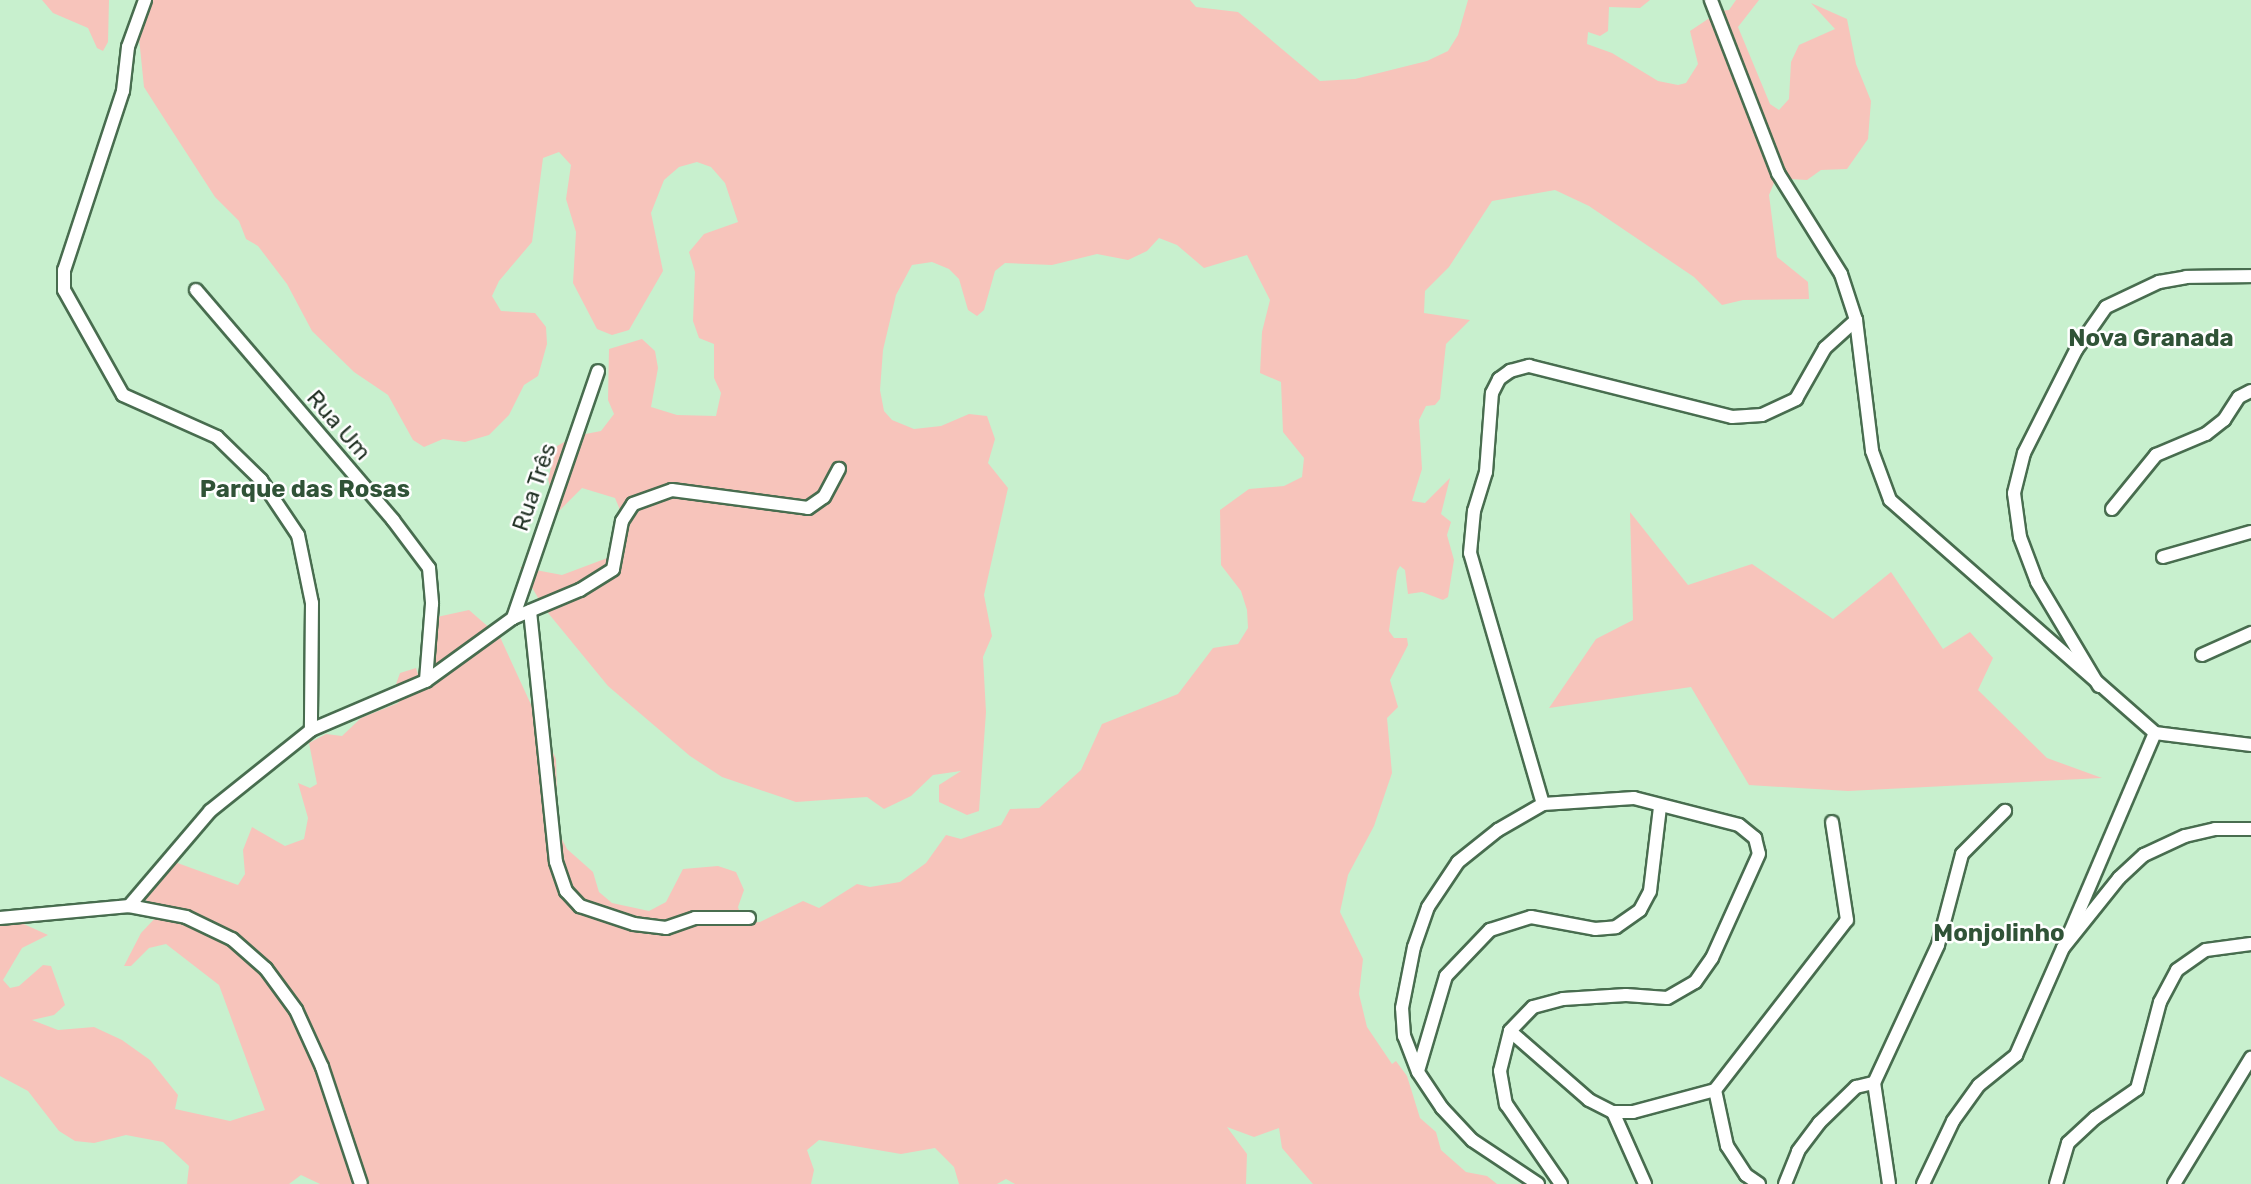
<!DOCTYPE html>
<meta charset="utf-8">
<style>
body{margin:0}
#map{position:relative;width:2251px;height:1184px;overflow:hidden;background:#c8f0ce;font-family:Rubik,sans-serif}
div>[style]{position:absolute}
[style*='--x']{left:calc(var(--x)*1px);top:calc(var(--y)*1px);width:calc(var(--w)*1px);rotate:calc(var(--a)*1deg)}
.green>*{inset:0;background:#f7c4bb}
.roads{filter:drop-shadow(2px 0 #486d4f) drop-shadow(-2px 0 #486d4f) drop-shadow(0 2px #486d4f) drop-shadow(0 -2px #486d4f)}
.minor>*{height:12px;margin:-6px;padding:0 6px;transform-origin:6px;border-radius:6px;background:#fff}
span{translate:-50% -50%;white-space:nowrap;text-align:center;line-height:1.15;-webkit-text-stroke:5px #fff;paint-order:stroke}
.street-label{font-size:23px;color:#243427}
.neighbourhood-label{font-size:24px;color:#305337;font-weight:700}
</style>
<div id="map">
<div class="green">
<div style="clip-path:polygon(42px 0,109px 0,108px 42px,103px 51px,97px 48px,88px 28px,53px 13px)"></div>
<div style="clip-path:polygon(150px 0,1190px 0,1196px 7px,1238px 12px,1320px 81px,1355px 79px,1427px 61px,1448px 51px,1458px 35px,1468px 0,1650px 0,1640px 8px,1609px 7px,1608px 31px,1600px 36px,1588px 32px,1587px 44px,1612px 53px,1658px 81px,1678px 85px,1686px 83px,1698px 64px,1690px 31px,1720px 11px,1729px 10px,1736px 0,1759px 0,1738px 27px,1770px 104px,1779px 110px,1789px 99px,1791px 62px,1799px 45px,1835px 29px,1811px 3px,1847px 19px,1856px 64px,1871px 101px,1868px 139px,1847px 169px,1821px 170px,1807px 180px,1776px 178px,1769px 195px,1777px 257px,1808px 282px,1809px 299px,1743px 300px,1722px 305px,1694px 277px,1589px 206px,1555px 190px,1492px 201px,1449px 267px,1425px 291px,1424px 313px,1470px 320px,1446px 344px,1440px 399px,1435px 405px,1426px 406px,1419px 420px,1422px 469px,1412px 501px,1425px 503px,1450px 478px,1441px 514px,1451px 522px,1447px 535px,1454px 560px,1448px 597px,1443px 600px,1422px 592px,1408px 594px,1405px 570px,1400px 566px,1397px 571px,1389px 631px,1394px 638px,1407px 638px,1408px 645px,1390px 680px,1398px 707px,1387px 718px,1392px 773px,1374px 826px,1348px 875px,1340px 912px,1363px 959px,1359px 994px,1367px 1027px,1392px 1064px,1396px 1061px,1407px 1076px,1420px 1118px,1436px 1132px,1441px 1150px,1466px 1172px,1487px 1176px,1497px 1184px,1313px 1184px,1282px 1148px,1279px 1128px,1254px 1137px,1227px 1127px,1247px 1154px,1246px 1184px,1015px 1184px,1006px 1179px,997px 1184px,959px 1184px,954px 1167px,935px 1148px,901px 1154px,819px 1140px,807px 1150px,814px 1170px,811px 1184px,320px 1184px,301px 1175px,289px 1184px,187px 1184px,189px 1166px,163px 1142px,126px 1135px,94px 1143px,75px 1141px,59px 1131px,28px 1091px,0 1076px,0 924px,17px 921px,48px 935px,22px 948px,3px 980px,10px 988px,19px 986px,43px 965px,51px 966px,65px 1005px,54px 1015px,32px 1020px,58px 1030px,94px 1027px,122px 1040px,150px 1060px,178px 1095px,175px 1109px,230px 1121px,265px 1110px,219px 985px,166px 944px,149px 948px,131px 966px,124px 966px,141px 933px,160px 913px,146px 900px,147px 884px,172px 861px,238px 885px,245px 874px,243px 850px,252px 827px,285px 846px,304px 839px,308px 818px,298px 783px,310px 788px,317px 784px,309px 743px,326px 734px,342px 736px,361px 718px,398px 703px,401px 698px,395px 687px,400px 673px,416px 668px,421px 684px,434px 674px,431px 647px,437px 617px,469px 610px,500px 637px,556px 759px,558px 831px,567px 849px,593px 872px,599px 892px,612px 903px,649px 911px,666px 902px,683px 869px,718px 866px,736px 872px,744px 890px,738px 907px,743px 923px,760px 922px,803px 901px,819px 908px,857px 884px,870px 887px,900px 882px,926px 863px,946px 835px,961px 839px,1001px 825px,1010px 809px,1039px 808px,1081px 770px,1102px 724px,1178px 694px,1213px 648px,1238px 644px,1248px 628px,1247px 610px,1241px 591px,1221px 565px,1220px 510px,1249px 489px,1284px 486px,1302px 477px,1304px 458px,1283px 432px,1281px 382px,1260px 373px,1262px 332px,1270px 300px,1247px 255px,1204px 268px,1177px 245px,1159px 238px,1147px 251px,1128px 260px,1097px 254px,1052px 265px,1005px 263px,995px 271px,984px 310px,977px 316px,968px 310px,959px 279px,949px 269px,932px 262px,912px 265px,896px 295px,883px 350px,880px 390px,884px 411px,892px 420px,914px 429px,941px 426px,969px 414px,987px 416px,995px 439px,988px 463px,1008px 488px,984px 595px,992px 636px,983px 657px,986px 712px,979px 811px,967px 815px,939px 802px,939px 785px,961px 771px,933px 775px,911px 796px,884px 809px,867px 797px,796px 802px,722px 777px,690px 756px,608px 686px,544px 608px,520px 567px,562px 575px,610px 557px,620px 510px,615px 498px,582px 488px,557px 513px,548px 479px,557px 446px,575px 436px,601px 431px,614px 414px,608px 400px,609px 349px,642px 339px,655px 351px,658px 368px,651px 407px,677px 415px,716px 416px,721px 393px,714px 378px,714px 344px,699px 338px,693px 321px,695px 272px,689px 252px,704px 234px,738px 222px,725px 183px,711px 167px,697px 162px,679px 167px,664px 180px,651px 213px,663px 271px,629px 330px,612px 335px,597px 329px,573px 283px,576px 232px,566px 199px,571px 165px,559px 152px,543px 158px,532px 242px,499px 281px,492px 296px,501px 311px,535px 313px,546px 327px,547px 344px,538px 376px,524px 385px,509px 415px,489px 435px,465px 442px,443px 439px,424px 447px,413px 440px,388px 395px,354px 372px,312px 331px,287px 284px,258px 246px,246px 239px,239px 221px,215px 197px,158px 109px,144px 87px,139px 38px)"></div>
<div style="clip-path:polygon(1630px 512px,1688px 585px,1752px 564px,1833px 619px,1891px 572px,1943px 649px,1970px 632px,1993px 658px,1978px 690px,2047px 758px,2102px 778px,1848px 791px,1749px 785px,1691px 687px,1549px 708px,1596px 639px,1633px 620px)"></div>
</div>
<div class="roads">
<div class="minor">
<div style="--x:145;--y:0;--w:50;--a:109.9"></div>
<div style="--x:128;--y:47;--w:44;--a:96.5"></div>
<div style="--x:123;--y:91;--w:188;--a:108.2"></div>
<div style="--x:64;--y:270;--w:20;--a:90"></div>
<div style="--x:64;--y:290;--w:120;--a:60.7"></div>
<div style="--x:123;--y:395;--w:103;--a:24.1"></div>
<div style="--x:217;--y:437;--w:62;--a:44.3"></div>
<div style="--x:261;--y:480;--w:66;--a:56.1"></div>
<div style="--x:298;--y:535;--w:69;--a:78.4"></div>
<div style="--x:312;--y:603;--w:127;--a:90.5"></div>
<div style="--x:196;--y:290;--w:303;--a:49.4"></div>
<div style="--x:393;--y:520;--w:60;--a:53.1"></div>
<div style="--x:429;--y:568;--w:36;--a:85"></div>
<div style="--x:432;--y:604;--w:77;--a:94.5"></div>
<div style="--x:1856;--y:320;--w:132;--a:83"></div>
<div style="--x:1872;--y:451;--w:52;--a:69.8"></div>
<div style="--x:1890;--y:500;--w:353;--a:41.3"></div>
<div style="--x:2112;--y:509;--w:70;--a:-50.8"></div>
<div style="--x:2156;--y:455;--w:54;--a:-22.8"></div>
<div style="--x:2206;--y:434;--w:23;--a:-38"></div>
<div style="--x:2224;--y:420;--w:27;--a:-57"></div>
<div style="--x:2239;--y:397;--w:13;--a:-27"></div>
<div style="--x:2163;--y:557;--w:91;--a:-15.9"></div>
<div style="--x:530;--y:611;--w:252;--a:84.1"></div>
<div style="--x:556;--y:862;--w:31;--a:71"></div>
<div style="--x:566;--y:891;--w:21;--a:47"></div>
<div style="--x:580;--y:906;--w:57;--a:18.4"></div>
<div style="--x:634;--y:924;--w:32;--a:7"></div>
<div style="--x:666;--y:928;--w:31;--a:-19"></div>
<div style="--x:695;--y:918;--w:54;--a:0"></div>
<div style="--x:513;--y:618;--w:261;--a:-71"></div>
<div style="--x:2202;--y:655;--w:54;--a:-24.2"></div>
<div style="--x:2099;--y:686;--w:121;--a:-120.8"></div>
<div style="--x:2037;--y:582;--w:48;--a:-110.7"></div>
<div style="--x:2020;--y:537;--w:44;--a:-97.8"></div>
<div style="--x:2014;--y:493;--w:41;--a:-76"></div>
<div style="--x:2024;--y:453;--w:115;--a:-63.2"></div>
<div style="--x:2076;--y:350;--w:52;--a:-55.1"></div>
<div style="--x:2106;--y:307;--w:59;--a:-25.3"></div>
<div style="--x:2159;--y:282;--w:27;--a:-10"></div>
<div style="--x:2186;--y:277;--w:65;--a:-0.9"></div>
<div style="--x:2155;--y:733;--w:97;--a:7.1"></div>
<div style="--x:1543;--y:804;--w:261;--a:-106.2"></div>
<div style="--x:1470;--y:553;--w:42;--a:-84.6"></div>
<div style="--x:1474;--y:511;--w:41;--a:-72.9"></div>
<div style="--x:1486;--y:472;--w:79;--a:-85.7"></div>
<div style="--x:1492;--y:393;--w:16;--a:-63"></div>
<div style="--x:1499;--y:379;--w:14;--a:-36"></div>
<div style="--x:1510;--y:371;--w:20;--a:-15"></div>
<div style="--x:1529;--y:366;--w:209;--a:14.1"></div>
<div style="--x:1732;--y:417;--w:30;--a:-4"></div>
<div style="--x:1762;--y:415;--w:38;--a:-25"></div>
<div style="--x:1796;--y:399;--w:59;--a:-60.4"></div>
<div style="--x:1825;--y:348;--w:42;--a:-42.1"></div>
<div style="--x:1856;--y:320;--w:48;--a:-108.1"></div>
<div style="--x:1841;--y:274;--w:119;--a:-122"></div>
<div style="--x:1778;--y:173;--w:186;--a:-111.2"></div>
<div style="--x:129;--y:906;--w:125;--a:-49.5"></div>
<div style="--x:210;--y:811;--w:129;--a:-38.7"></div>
<div style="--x:311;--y:730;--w:125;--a:-23.1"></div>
<div style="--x:426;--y:681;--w:107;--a:-35.9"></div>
<div style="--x:513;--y:618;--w:73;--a:-22.7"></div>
<div style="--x:580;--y:590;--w:39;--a:-32"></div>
<div style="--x:613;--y:569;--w:49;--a:-79.4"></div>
<div style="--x:622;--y:521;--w:20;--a:-57"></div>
<div style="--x:633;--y:504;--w:41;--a:-19.7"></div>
<div style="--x:672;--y:490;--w:137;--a:7.5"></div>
<div style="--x:808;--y:508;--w:19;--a:-35"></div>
<div style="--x:824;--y:497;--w:32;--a:-62"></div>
<div style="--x:0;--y:918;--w:130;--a:-5.3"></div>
<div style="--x:129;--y:906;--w:58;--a:10.9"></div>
<div style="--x:186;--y:917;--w:51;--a:25.6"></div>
<div style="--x:232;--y:939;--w:45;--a:41.4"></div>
<div style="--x:266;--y:969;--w:51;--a:53.8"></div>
<div style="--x:296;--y:1010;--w:63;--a:65.5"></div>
<div style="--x:322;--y:1067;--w:123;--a:71.6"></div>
<div style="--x:2070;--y:932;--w:216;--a:-66.9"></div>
<div style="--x:1510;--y:1031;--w:105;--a:41.1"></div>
<div style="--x:1589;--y:1100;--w:27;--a:27"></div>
<div style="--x:1613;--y:1112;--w:20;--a:0"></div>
<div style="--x:1633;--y:1112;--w:85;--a:-15"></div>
<div style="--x:1418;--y:1071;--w:99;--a:-73.6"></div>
<div style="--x:1446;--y:976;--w:64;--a:-46.3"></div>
<div style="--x:1490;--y:930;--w:43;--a:-17.6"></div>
<div style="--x:1531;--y:917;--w:65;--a:10.6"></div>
<div style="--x:1595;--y:929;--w:21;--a:-5"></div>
<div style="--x:1616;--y:927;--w:29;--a:-35"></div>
<div style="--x:1640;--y:910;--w:21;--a:-62"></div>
<div style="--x:1650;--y:891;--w:85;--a:-83.2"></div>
<div style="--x:1613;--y:1112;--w:79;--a:66"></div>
<div style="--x:1538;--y:1184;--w:79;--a:-146.3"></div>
<div style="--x:1472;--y:1140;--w:44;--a:-133.2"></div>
<div style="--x:1442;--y:1108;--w:43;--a:-123.7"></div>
<div style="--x:1418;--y:1072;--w:39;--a:-111"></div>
<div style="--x:1404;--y:1036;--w:28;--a:-94"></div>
<div style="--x:1402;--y:1008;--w:62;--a:-78.9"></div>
<div style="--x:1414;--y:947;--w:42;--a:-70.7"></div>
<div style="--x:1428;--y:907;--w:54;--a:-56.3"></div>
<div style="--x:1458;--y:862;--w:51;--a:-38.7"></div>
<div style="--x:1498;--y:830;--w:52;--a:-30"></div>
<div style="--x:1543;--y:804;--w:91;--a:-3.8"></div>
<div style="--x:1634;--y:798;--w:108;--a:14.4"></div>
<div style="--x:1739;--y:825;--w:21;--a:39"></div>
<div style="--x:1755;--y:838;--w:16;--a:76"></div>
<div style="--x:1759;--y:854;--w:114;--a:114.3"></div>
<div style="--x:1712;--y:958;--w:29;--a:125"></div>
<div style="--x:1695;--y:982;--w:32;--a:150"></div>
<div style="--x:1667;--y:998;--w:41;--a:-175.8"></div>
<div style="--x:1626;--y:995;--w:63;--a:176.4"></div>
<div style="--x:1563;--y:999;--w:31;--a:165"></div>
<div style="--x:1533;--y:1007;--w:33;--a:134"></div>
<div style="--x:1510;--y:1031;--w:41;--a:104"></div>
<div style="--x:1500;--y:1071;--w:34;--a:80"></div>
<div style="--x:1506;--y:1104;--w:97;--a:55.5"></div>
<div style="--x:1759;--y:1184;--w:16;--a:-145"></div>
<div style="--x:1746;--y:1175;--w:35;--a:-123"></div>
<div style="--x:1727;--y:1146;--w:57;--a:-102.1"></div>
<div style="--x:1715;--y:1090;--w:215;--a:-52.2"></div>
<div style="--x:1847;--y:920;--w:99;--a:-98.7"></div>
<div style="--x:1785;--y:1184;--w:35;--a:-68"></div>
<div style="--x:1798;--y:1151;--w:35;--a:-53"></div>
<div style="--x:1819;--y:1123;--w:52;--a:-44.2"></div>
<div style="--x:1856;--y:1087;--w:18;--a:-13"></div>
<div style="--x:1889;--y:1184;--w:102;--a:-98.4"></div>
<div style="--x:1874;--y:1083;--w:152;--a:-65.1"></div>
<div style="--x:1938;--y:945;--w:94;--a:-75.2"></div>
<div style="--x:1962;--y:854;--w:61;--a:-45"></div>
<div style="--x:1923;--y:1184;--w:70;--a:-64.5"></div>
<div style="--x:1953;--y:1121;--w:44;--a:-54.2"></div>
<div style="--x:1979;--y:1085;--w:48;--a:-39"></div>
<div style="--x:2016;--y:1055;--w:117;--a:-66.3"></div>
<div style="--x:2063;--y:948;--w:90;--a:-51.3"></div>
<div style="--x:2119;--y:878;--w:34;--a:-43"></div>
<div style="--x:2144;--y:855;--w:45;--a:-24.9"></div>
<div style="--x:2185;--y:836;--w:31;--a:-13"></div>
<div style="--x:2215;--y:829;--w:36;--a:0"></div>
<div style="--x:2056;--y:1184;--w:43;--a:-73.7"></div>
<div style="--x:2068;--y:1143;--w:37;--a:-43"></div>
<div style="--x:2095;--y:1118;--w:51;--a:-34.6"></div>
<div style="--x:2137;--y:1089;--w:90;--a:-75.2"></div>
<div style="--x:2160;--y:1002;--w:36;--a:-62"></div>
<div style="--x:2177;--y:970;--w:35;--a:-35"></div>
<div style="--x:2206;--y:950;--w:45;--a:-7.6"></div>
<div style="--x:2174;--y:1184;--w:148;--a:-58.6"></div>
</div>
</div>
<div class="street-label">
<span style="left:339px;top:425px;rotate:49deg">Rua Um</span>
<span style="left:534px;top:487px;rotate:-71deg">Rua Três</span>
</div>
<div class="neighbourhood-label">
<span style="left:2151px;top:339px">Nova Granada</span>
<span style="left:305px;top:490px">Parque das Rosas</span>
<span style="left:1999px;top:934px">Monjolinho</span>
</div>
</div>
